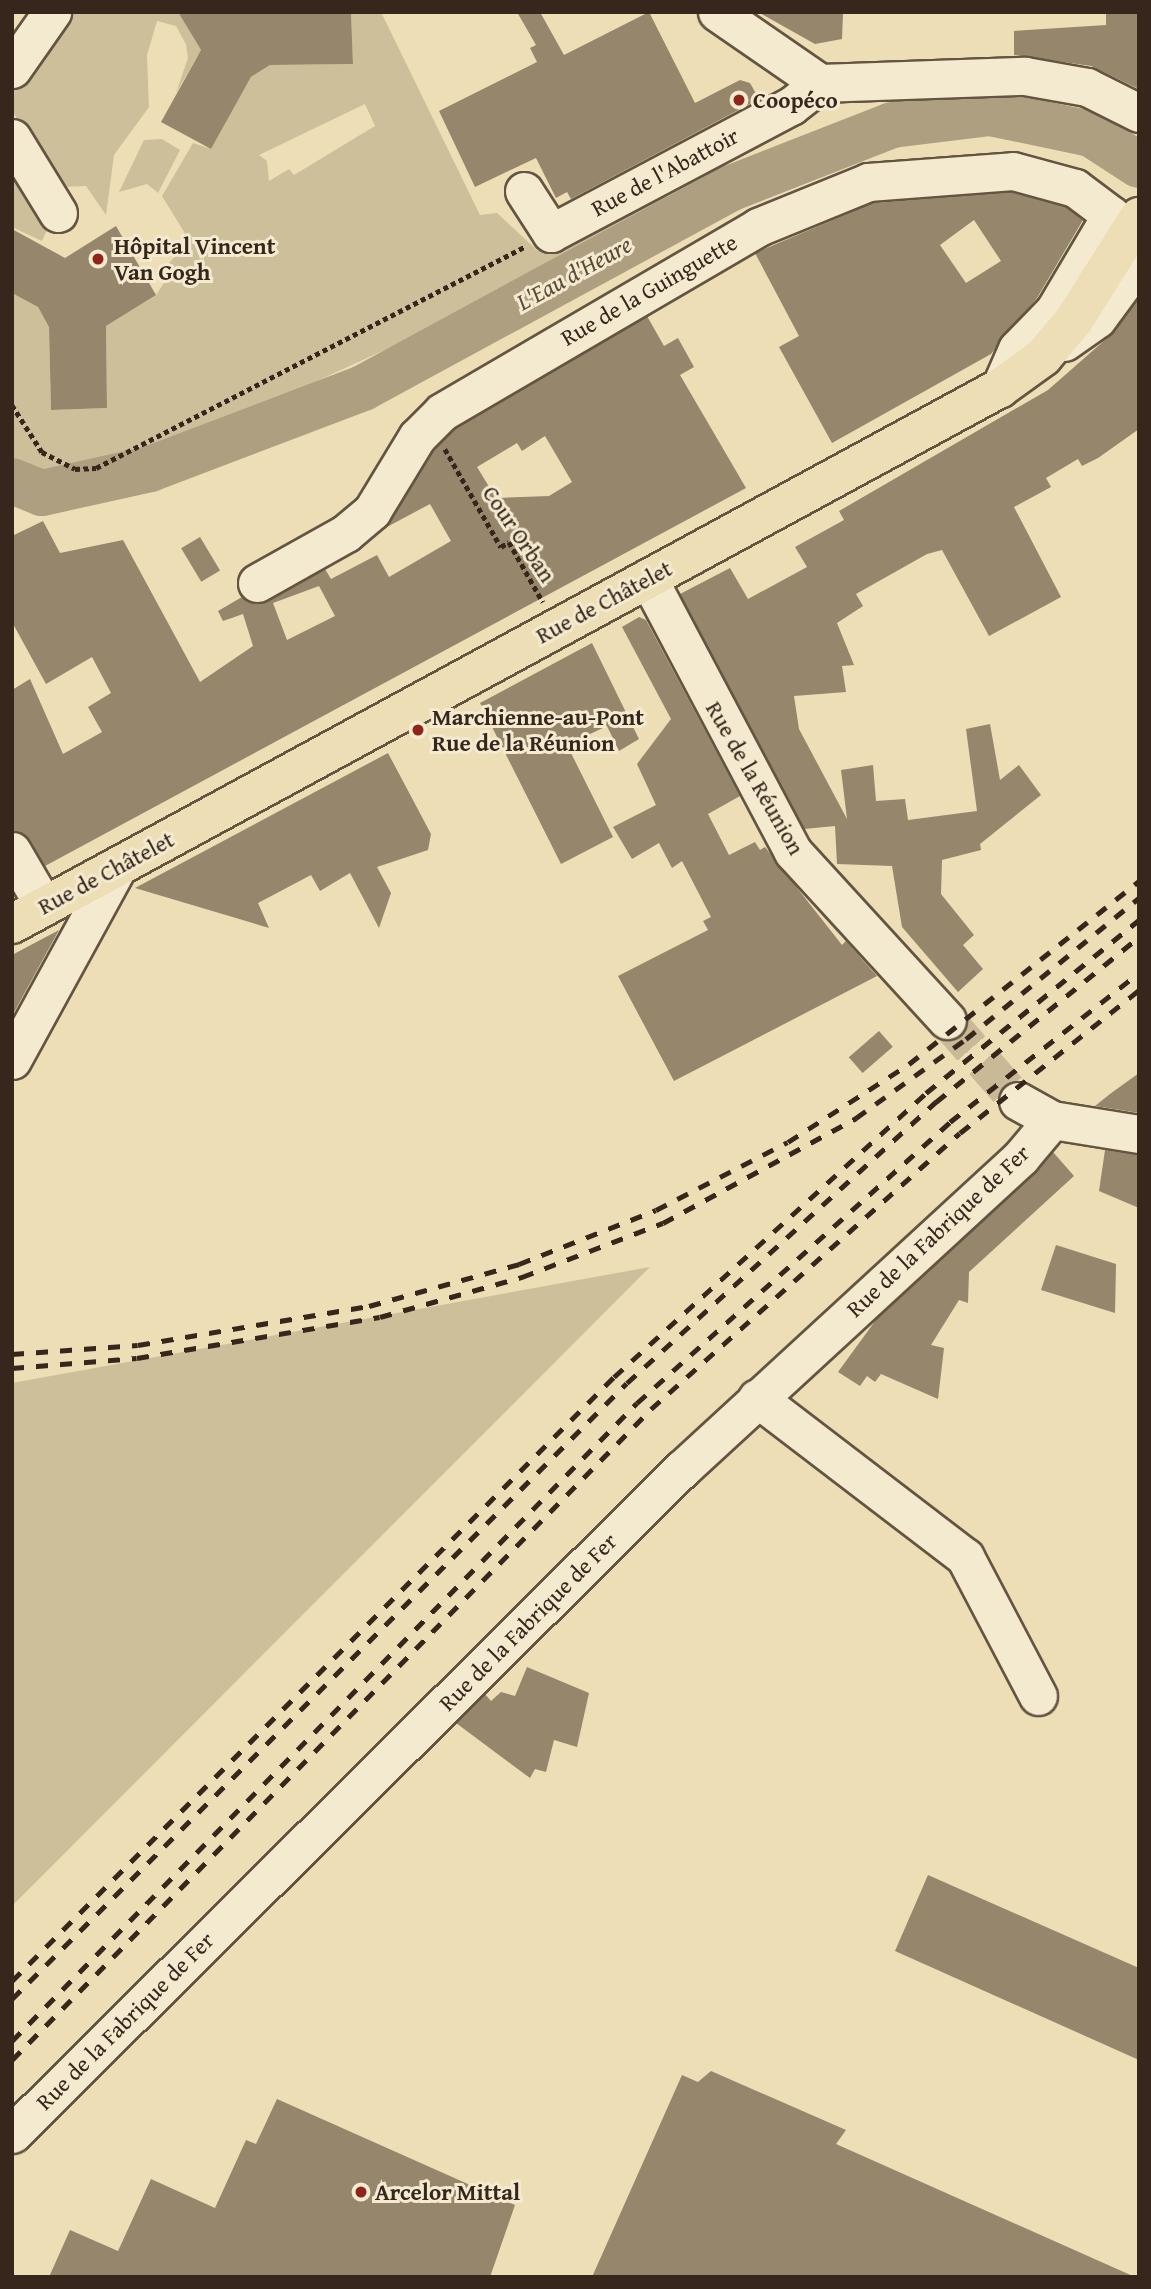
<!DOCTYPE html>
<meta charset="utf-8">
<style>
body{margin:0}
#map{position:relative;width:1151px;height:2289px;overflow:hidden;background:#eddeb5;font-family:"Gentium Book Plus",serif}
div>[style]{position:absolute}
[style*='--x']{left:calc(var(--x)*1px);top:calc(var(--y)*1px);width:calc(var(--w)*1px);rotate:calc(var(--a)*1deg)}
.green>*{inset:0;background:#cebf9b}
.river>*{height:46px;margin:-23px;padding:0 23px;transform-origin:23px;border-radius:23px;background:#af9f81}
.building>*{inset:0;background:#96866c;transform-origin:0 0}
.minor-tunnel>*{height:37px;margin-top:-18.5px;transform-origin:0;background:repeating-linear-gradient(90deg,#c9b996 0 37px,transparent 0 55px)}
.path>*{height:4.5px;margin-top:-2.25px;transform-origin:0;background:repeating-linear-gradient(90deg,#37261c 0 5px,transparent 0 8.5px)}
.roads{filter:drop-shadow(2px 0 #645442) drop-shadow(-2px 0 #645442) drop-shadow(0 2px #645442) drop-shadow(0 -2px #645442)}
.minor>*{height:37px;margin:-18.5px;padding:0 18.5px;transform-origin:18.5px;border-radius:18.5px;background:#f3eacf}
.major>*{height:38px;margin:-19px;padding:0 19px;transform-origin:19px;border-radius:19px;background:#eddeb5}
.rail>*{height:5px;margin-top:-2.5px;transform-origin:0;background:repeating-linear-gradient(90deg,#37261c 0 12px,transparent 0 24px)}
.dots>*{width:19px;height:19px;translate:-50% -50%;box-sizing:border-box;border:4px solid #f3eacf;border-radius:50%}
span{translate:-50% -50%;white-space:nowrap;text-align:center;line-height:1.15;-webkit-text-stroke:6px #f3eacf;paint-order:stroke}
.poi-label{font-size:23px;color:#37261c;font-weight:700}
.left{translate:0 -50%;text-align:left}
.street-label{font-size:23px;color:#37261c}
.water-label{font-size:24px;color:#5b4a3a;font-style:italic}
.frame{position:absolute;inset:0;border:14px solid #37261c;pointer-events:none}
</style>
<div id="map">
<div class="green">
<div style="clip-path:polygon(63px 12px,178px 12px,201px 50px,176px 93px,188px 58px,186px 44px,176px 26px,157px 21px,147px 55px,149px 107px,114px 155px,106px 215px,86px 186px,62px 187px,12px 111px,12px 84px)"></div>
<div style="clip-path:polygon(evenodd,351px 12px,381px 12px,480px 215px,497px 213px,538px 251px,555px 253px,667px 185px,666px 204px,519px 288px,182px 443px,100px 474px,49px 477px,13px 458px,12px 293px,38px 307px,49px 327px,51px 410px,107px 408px,106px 326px,156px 295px,170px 274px,169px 263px,189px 240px,162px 196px,193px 143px,211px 149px,251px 77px,270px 65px,353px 64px,351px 12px,365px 104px,375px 126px,294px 175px,289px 169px,269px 181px,267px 161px,259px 155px,365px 104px)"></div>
<div style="clip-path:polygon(162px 139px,180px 150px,158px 193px,147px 184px,119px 192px,144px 140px)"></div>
<div style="clip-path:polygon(12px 152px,51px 221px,42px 241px,12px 227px)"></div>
<div style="clip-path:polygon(650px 1267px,12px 1906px,12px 1383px)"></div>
</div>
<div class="river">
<div style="--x:12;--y:481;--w:32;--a:22"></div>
<div style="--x:42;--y:493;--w:111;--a:-12.5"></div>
<div style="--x:150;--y:469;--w:228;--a:-20.8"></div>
<div style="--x:363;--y:388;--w:417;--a:-28.5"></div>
<div style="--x:729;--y:189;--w:175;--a:-21.4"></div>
<div style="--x:892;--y:125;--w:99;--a:-7"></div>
<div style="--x:990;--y:113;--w:103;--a:11.7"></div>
<div style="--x:1091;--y:134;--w:57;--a:32.9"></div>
</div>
<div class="building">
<div style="clip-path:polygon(178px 12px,351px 12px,353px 64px,270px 65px,251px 77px,211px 149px,161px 122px,201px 50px)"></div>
<div style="clip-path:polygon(517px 12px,540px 12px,564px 55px,649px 12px,695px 103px,740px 80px,750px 83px,759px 99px,571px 199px,567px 192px,556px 198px,536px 158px,475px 187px,439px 111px,537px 62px,530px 48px,536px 45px)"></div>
<div style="clip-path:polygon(758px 12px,843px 14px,842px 39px,815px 44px)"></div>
<div style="clip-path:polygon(1106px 12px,1139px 12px,1139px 89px,1091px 66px,1014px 55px,1014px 31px,1106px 25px)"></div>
<div style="clip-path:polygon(evenodd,1011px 192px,1066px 207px,1083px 220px,1037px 298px,991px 354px,832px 443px,779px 347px,799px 336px,755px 253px,873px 203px,1011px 192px,974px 220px,1001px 261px,966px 283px,940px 245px,974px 220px)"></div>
<div style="clip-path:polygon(116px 226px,156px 295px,106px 326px,107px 408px,51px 410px,49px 327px,38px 307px,12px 293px,12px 229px,65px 258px)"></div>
<div style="clip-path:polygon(1139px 298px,1139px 429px,1098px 458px,1082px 466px,1078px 459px,1046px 478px,1051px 487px,1014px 507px,1061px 597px,989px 636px,942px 550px,927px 554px,856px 594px,863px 606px,837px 623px,854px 665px,842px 666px,846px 692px,794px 696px,799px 729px,847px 819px,841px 770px,873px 765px,876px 801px,905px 799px,908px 820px,977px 811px,966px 729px,990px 724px,1000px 780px,1019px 765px,1041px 795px,980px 844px,981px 850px,942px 860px,941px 894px,974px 935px,963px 945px,983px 969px,958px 992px,902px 927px,892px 866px,837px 864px,835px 826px,804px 829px,680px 594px,730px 568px,748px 599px,807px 567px,795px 547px,844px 520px,839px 511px,1048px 390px,1114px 332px)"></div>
<div style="clip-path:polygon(evenodd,647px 316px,664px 346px,678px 338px,694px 367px,680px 375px,746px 488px,45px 866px,30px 840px,12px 830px,12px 690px,30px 679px,63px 754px,102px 732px,88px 707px,111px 693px,92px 657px,46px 684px,12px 622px,12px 536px,43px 521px,60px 553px,123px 540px,200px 682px,253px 646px,243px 614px,223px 621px,218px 611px,242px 597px,267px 602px,325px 569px,331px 579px,377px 555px,389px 577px,451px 541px,430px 504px,385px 528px,434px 450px,455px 429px,647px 316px,545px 436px,572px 482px,549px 496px,496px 498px,477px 467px,517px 443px,522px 451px,545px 436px,647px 316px,319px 586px,335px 616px,287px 640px,273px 603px,319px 586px)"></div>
<div style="left:200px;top:537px;width:39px;height:22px;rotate:59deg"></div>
<div style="clip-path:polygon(639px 617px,646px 620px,740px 796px,708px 814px,729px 855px,755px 842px,760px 850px,765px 847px,842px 945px,846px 941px,877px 976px,674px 1081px,618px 976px,708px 930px,703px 921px,711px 917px,682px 861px,672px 868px,659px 843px,632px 859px,613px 827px,656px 805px,637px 764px,671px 719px,622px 627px)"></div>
<div style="clip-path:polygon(592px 643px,639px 739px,619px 751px,607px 726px,567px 745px,613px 837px,561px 864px,480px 703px)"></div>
<div style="clip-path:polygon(388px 753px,431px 834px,428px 850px,377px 867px,391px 893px,379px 928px,350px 873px,320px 891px,311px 875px,258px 903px,269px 928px,135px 888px)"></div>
<div style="clip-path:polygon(59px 930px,12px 1016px,12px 955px)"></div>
<div style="left:879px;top:1031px;width:21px;height:40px;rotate:49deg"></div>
<div style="clip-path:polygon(1139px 1073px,1139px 1113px,1095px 1106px,1110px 1094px)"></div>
<div style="clip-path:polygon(1105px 1150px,1139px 1155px,1139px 1208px,1099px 1191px)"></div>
<div style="clip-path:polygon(1053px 1152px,1074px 1176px,969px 1272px,968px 1303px,959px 1300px,931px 1345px,944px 1348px,938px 1399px,881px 1374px,875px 1382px,867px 1376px,860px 1386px,838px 1372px,878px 1317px)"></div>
<div style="clip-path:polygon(1056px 1245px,1116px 1264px,1115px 1313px,1041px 1290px)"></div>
<div style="clip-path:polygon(527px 1667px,589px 1693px,577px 1747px,554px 1740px,546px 1772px,535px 1769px,530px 1778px,456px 1723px,485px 1694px,491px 1701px,501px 1692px,515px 1696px)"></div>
<div style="clip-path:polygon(928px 1875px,1139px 1968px,1139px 2060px,895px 1951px)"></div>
<div style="clip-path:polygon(711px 2071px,846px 2130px,836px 2144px,1135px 2277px,592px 2277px,682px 2075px,698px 2082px)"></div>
<div style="clip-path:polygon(277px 2099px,515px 2205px,490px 2277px,49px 2277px,70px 2230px,118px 2251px,151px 2179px,215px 2208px,246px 2140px,256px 2144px)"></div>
</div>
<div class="minor-tunnel">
<div style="--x:947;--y:1020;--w:108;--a:48.8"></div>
</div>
<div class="path">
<div style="--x:12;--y:405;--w:56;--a:57.4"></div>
<div style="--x:42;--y:452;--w:37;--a:27"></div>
<div style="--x:75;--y:469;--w:21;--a:-3"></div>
<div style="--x:96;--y:468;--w:482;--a:-27.3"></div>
<div style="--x:445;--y:449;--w:113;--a:60.3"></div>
<div style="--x:501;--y:547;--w:9;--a:-32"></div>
<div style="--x:509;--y:542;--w:69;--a:60.5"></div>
</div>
<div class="roads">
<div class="minor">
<div style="--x:717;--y:12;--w:125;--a:34.6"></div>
<div style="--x:12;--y:69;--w:70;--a:-54.9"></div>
<div style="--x:12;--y:138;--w:88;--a:58.5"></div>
<div style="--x:524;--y:191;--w:50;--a:57.3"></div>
<div style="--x:551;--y:233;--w:272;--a:-27.9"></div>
<div style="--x:791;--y:106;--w:37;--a:-38"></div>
<div style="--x:820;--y:83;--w:205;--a:-2"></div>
<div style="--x:1025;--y:76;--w:63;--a:10.1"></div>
<div style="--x:1087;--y:87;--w:58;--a:26.6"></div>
<div style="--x:1064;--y:342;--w:40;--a:-34.9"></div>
<div style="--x:1097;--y:319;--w:71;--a:-53.6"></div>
<div style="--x:648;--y:578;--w:310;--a:62.1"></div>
<div style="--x:793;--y:852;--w:228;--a:47.5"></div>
<div style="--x:257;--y:583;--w:102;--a:-29.3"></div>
<div style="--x:346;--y:533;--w:34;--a:-40"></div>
<div style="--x:372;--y:511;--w:87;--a:-58.7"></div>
<div style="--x:417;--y:437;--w:35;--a:-45"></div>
<div style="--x:442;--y:412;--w:366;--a:-30.3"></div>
<div style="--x:758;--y:227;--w:119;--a:-22.2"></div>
<div style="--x:868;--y:182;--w:145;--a:-4.3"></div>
<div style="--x:1013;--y:171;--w:64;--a:15.3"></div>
<div style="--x:1075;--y:188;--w:45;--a:36.9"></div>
<div style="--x:1111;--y:215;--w:112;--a:120.7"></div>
<div style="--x:1054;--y:311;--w:53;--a:134.2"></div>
<div style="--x:1017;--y:349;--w:43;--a:113.6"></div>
<div style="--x:12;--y:851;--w:64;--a:59.8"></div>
<div style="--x:12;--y:1060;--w:221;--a:-61.3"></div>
<div style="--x:1018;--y:1101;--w:39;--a:29"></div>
<div style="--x:1052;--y:1120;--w:88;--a:9.1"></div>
<div style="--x:757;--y:1398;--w:262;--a:37.4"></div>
<div style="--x:965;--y:1557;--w:157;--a:62.3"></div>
<div style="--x:12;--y:2134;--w:944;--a:-44.79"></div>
<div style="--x:682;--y:1469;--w:461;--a:-42.6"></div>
<div style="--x:1021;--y:1157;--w:48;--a:-50"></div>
</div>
<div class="major">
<div style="--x:12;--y:924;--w:1124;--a:-28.48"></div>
<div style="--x:1000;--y:388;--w:53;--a:-35.8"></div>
<div style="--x:1043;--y:357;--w:48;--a:-50"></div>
<div style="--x:1074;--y:320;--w:122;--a:-57.7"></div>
</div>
</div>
<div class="rail">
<div style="--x:12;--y:1354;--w:126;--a:-4.1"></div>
<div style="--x:138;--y:1345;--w:234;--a:-9.6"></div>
<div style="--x:369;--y:1306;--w:156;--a:-15.6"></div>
<div style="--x:519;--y:1264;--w:147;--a:-21.5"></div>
<div style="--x:656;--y:1210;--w:148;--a:-27.3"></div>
<div style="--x:788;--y:1142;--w:144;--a:-32.8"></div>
<div style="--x:909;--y:1064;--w:294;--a:-38.5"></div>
<div style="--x:12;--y:1368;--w:125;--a:-4.6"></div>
<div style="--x:137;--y:1358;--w:246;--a:-9.6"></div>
<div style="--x:380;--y:1317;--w:148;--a:-15.7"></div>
<div style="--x:522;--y:1277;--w:151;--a:-21"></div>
<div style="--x:663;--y:1223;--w:220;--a:-28.5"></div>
<div style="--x:856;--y:1118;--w:135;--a:-35.7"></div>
<div style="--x:966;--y:1039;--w:223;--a:-39.2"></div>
<div style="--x:12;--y:1981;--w:853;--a:-45.1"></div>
<div style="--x:614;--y:1377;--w:422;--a:-42.3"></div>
<div style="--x:926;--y:1093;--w:274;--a:-39.1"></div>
<div style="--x:12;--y:1999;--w:870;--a:-45.05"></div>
<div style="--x:627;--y:1383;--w:418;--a:-42.3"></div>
<div style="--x:936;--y:1102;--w:262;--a:-39.1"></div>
<div style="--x:12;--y:2041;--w:893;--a:-45.59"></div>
<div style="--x:637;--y:1403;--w:421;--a:-41.9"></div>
<div style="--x:950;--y:1122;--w:241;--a:-38.3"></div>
<div style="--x:12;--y:2060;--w:912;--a:-45.53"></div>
<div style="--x:651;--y:1409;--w:414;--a:-41.8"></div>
<div style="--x:960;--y:1133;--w:229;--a:-38.6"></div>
</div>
<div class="dots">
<div style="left:739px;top:100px;background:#8f2418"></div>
<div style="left:98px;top:259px;background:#8f2418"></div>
<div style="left:418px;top:730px;background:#8f2418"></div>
<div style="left:361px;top:2192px;background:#8f2418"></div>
</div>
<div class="poi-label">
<span class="left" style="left:753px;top:100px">Coopéco</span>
<span class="left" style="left:114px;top:259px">Hôpital Vincent<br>Van Gogh</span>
<span class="left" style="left:432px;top:730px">Marchienne-au-Pont<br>Rue de la Réunion</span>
<span class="left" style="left:375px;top:2192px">Arcelor Mittal</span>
</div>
<div class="street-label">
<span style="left:665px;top:172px;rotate:-28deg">Rue de l'Abattoir</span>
<span style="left:649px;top:290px;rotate:-30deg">Rue de la Guinguette</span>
<span style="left:519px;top:534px;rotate:56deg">Cour Orban</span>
<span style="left:604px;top:602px;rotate:-28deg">Rue de Châtelet</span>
<span style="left:755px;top:778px;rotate:60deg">Rue de la Réunion</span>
<span style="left:106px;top:873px;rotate:-28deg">Rue de Châtelet</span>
<span style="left:938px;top:1231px;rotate:-43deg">Rue de la Fabrique de Fer</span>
<span style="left:528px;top:1622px;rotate:-45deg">Rue de la Fabrique de Fer</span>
<span style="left:125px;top:2021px;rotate:-45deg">Rue de la Fabrique de Fer</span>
</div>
<div class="water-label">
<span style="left:574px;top:273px;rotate:-29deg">L'Eau d'Heure</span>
</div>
<div class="frame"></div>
</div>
